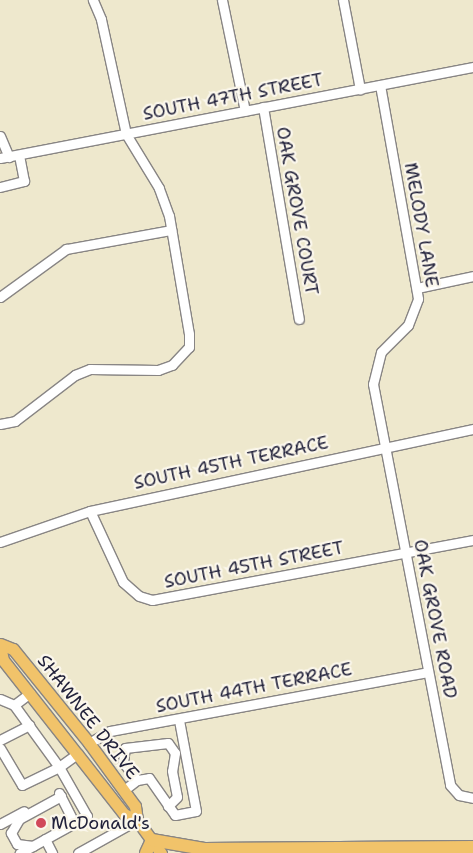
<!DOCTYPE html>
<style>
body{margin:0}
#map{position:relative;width:473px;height:853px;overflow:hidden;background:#eee8cd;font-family:"Shantell Sans",sans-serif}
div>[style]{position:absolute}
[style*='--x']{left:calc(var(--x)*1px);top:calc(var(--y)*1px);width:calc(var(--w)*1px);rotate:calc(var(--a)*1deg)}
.roads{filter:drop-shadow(1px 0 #888584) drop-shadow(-1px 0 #888584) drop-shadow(0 1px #888584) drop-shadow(0 -1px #888584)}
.minor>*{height:9px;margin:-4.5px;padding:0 4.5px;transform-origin:4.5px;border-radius:4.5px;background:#fff}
.major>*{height:11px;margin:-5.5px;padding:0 5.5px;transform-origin:5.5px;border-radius:5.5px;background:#f1c36a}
.highway>*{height:12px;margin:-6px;padding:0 6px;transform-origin:6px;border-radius:6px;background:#f1c36a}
.dots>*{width:14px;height:14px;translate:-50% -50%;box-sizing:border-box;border:2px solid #fbf7ec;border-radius:50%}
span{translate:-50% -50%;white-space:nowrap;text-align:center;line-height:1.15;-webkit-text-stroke:4.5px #fbf7ec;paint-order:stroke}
.street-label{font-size:18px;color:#22223b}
.poi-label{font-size:18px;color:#22223b}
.left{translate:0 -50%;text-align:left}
</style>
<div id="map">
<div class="roads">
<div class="minor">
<div style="--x:222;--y:0;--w:113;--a:78.3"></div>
<div style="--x:343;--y:0;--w:91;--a:79.2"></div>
<div style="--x:380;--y:85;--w:217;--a:79.9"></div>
<div style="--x:418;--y:299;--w:28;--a:111"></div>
<div style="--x:408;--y:325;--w:38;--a:135"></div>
<div style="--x:381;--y:352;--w:33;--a:104"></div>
<div style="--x:373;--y:384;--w:408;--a:79.1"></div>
<div style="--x:450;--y:785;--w:13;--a:48"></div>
<div style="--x:459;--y:795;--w:14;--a:12"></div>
<div style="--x:263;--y:107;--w:215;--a:80.4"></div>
<div style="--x:0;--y:136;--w:23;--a:67"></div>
<div style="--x:0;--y:158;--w:482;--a:-10.9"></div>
<div style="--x:0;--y:187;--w:25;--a:-14"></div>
<div style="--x:24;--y:181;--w:26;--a:-101"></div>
<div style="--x:417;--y:288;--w:57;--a:-12.1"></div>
<div style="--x:0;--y:297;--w:82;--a:-36"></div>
<div style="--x:66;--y:249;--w:107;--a:-10.3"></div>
<div style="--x:0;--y:424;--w:15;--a:-11"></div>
<div style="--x:15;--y:421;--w:76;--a:-37.5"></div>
<div style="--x:75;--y:375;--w:16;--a:-22"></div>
<div style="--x:90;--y:369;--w:68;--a:0.8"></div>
<div style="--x:158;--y:370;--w:15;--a:-20"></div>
<div style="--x:172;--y:365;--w:25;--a:-47"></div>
<div style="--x:189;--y:347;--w:13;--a:-90"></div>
<div style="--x:189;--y:334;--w:120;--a:-99.6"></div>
<div style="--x:169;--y:216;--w:30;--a:-110"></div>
<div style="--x:159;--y:188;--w:63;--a:-121.4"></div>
<div style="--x:126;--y:134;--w:118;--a:-102.3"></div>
<div style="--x:101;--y:19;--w:21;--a:-113"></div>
<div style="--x:90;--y:511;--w:78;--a:65.1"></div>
<div style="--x:123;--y:582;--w:21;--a:41"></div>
<div style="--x:139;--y:596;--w:14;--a:17"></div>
<div style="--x:152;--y:600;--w:327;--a:-10.6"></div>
<div style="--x:0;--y:542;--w:95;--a:-19"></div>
<div style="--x:90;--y:511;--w:392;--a:-12.1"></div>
<div style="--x:30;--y:693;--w:20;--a:143"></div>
<div style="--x:14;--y:705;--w:77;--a:54"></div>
<div style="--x:59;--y:767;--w:22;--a:-36"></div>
<div style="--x:0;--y:699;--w:15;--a:23"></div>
<div style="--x:0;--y:740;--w:33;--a:-27"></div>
<div style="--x:89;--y:743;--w:24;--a:-30"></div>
<div style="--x:110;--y:731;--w:323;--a:-10.5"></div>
<div style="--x:0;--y:748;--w:43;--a:59.3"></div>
<div style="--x:22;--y:785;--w:41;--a:-25.9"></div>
<div style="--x:59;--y:767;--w:56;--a:60.3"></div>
<div style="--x:87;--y:816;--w:77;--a:151.1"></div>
<div style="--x:137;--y:780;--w:23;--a:-128"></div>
<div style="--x:123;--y:762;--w:14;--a:-82"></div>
<div style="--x:125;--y:748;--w:43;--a:-6.6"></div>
<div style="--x:168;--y:743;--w:12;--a:55"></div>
<div style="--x:175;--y:753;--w:18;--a:99"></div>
<div style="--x:172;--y:771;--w:26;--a:79"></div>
<div style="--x:177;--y:797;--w:13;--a:135"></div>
<div style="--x:124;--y:790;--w:16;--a:-38"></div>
<div style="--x:137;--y:780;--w:12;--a:-9"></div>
<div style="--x:149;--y:778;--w:45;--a:54.9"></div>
<div style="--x:175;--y:815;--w:21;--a:-11"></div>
<div style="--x:196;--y:811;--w:93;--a:-100.6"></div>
<div style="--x:59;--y:793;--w:34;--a:63"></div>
<div style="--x:0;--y:824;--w:27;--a:-28"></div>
<div style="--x:45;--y:839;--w:16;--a:63"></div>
<div style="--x:33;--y:846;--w:16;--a:-173"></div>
<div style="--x:17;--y:844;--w:13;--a:-119"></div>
<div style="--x:11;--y:833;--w:16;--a:-60"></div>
<div style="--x:19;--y:819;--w:48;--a:-28.7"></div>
<div style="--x:78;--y:853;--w:68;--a:-29.2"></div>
</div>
<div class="major">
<div style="--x:0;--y:644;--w:14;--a:21"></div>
<div style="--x:13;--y:649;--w:121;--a:51"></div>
<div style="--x:89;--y:743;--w:78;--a:53.9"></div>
<div style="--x:135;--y:806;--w:14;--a:82"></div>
<div style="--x:137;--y:820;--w:41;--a:54"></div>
<div style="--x:0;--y:645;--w:15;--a:79"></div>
<div style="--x:3;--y:660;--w:120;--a:51.8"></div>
<div style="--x:77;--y:754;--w:76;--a:51.9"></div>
<div style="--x:124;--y:814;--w:14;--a:25"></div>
</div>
<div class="highway">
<div style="--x:146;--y:853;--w:14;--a:-65"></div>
<div style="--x:152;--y:840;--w:53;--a:9.8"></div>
<div style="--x:204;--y:849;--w:269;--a:-0.4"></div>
</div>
</div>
<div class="dots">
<div style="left:41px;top:823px;background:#d1495b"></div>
</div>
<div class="street-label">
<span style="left:233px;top:97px;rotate:-11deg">SOUTH 47TH STREET</span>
<span style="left:297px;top:211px;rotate:80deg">OAK GROVE COURT</span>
<span style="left:421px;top:225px;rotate:80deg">MELODY LANE</span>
<span style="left:231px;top:463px;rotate:-12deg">SOUTH 45TH TERRACE</span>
<span style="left:254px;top:565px;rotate:-11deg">SOUTH 45TH STREET</span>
<span style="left:435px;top:619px;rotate:79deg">OAK GROVE ROAD</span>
<span style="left:254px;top:688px;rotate:-11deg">SOUTH 44TH TERRACE</span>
<span style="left:88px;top:717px;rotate:52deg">SHAWNEE DRIVE</span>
</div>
<div class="poi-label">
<span class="left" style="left:51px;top:823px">McDonald's</span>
</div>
</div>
